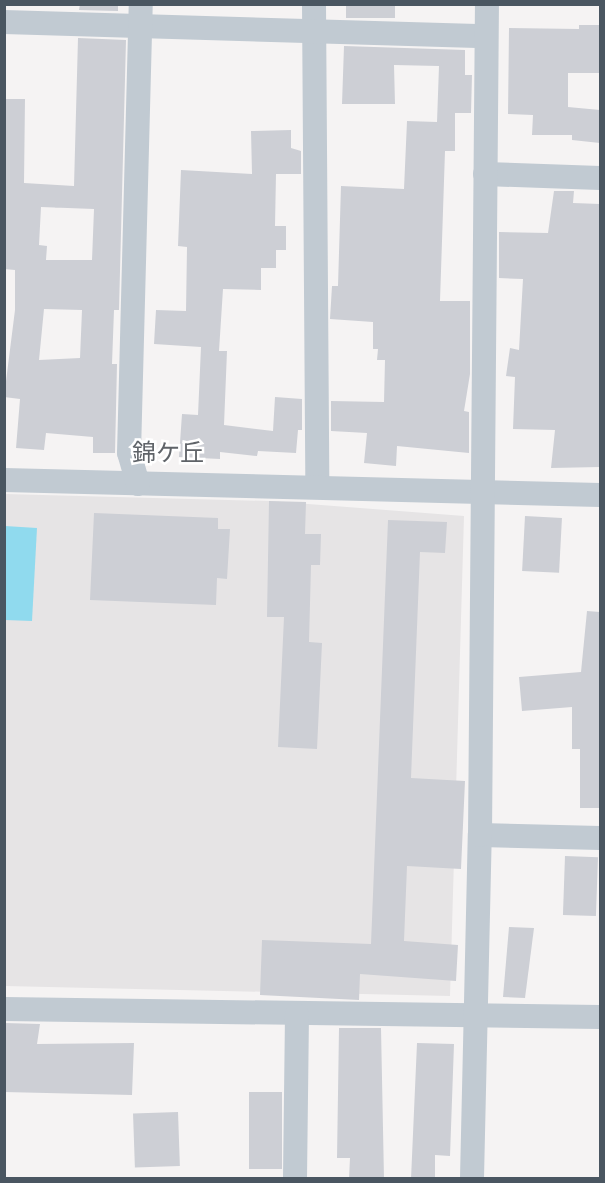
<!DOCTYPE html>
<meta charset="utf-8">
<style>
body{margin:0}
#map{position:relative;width:605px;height:1183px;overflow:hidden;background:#f5f3f3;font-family:"Sofia Sans Condensed","Noto Sans JP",sans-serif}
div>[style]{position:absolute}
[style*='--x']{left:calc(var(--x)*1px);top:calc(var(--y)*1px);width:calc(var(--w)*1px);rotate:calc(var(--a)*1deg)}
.education>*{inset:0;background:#e6e4e5}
.water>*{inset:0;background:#90daee}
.building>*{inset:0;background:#cdcfd5;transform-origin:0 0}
.street>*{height:24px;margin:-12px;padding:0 12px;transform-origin:12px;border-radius:12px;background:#c1cad2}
span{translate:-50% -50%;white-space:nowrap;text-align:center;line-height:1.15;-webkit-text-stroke:5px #fff;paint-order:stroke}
.quarter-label{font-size:24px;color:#5f6368}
.frame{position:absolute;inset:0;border:6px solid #4a5661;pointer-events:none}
</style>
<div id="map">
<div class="education">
<div style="clip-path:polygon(5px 494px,269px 501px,464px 516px,450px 996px,5px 986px)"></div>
</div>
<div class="water">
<div style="clip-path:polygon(5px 526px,37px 528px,32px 621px,5px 620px)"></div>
</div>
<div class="building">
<div style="clip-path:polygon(80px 4px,118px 4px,118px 11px,79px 10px)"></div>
<div style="left:346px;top:4px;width:49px;height:14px"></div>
<div style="clip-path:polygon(579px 25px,600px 25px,600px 73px,568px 73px,568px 107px,600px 110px,600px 143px,572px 140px,572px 135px,532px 135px,533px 115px,508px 114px,509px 28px,579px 29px)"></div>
<div style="clip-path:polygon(evenodd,78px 38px,126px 40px,119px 310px,114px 310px,112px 364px,117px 364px,115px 453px,93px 453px,93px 437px,46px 433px,44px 450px,16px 448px,20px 399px,4px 397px,15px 310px,15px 270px,4px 269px,4px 99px,25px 99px,24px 183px,74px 186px,78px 38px,41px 207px,94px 209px,92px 260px,46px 260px,47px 246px,39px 245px,41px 207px,78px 38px,44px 309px,82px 310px,80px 358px,39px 360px,44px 309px)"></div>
<div style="clip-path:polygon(344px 46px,465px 50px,465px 75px,472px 75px,471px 113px,455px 113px,455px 151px,445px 151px,440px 301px,470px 301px,470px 374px,464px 411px,469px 412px,469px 453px,397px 446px,396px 466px,364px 463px,367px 433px,331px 431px,331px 401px,384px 402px,385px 360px,377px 360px,378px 349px,373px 349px,373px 322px,330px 319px,332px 286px,338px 286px,341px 186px,404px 189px,407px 121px,437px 122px,439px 66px,394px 65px,395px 104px,342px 104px)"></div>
<div style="clip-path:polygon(291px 130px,291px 148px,301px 151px,301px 174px,276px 174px,275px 226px,286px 226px,286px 250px,276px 250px,276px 268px,261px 268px,261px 290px,223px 289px,219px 351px,227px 351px,224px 425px,273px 431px,275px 397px,302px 399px,302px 430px,298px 430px,296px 453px,258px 451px,257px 456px,220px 452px,220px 459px,179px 457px,182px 414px,198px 415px,201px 347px,154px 344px,156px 310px,186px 311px,187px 247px,178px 246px,181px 170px,252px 174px,251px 131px)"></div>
<div style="clip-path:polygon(554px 191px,574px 191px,573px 203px,600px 204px,600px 467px,551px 468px,555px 430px,513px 429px,515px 377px,506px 376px,510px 348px,519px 350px,523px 279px,499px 278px,499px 232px,548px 233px)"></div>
<div style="clip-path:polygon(269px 501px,306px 502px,305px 534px,321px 534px,320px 565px,311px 565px,309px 642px,322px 643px,317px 749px,278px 747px,284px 617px,267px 617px)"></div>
<div style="clip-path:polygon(94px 513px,218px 518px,218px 529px,230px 529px,227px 579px,217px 578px,216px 605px,90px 600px)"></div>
<div style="left:525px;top:516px;width:37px;height:55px;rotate:3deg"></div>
<div style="clip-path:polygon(388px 520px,447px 522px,445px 553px,420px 552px,411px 778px,465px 781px,461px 869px,407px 866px,404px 941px,458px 945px,456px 981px,360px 974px,359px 1000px,260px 995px,262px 940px,371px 944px)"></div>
<div style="clip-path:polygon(587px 611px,600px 612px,600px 808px,580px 808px,580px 749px,572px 749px,572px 707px,522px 711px,519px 677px,581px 672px)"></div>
<div style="left:565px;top:856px;width:33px;height:59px;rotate:2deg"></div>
<div style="clip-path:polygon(509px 927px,534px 928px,525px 998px,503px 997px)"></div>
<div style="clip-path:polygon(4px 1023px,40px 1024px,37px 1044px,134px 1043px,132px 1095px,4px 1092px)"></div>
<div style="clip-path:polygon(339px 1028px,381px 1028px,384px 1179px,349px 1179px,350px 1158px,337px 1158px)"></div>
<div style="clip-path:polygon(417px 1043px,454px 1044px,450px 1156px,435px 1155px,435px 1179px,411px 1179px)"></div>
<div style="left:249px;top:1092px;width:33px;height:77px"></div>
<div style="left:178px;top:1112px;width:54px;height:45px;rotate:88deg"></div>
</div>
<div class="street">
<div style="--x:314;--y:4;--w:483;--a:89.6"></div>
<div style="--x:4;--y:22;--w:482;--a:1.7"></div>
<div style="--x:485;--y:174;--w:115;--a:2"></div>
<div style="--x:4;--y:480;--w:596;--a:1.44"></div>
<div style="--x:138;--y:484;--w:32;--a:-106"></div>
<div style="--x:129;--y:453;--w:449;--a:-88.5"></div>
<div style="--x:480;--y:835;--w:120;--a:1.4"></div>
<div style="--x:4;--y:1009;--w:596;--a:0.77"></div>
<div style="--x:295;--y:1178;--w:163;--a:-89.3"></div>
<div style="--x:472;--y:1178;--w:343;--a:-88.7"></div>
<div style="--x:480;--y:835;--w:831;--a:-89.52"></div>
</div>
<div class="quarter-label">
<span style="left:168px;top:454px">錦ケ丘</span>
</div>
<div class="frame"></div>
</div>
